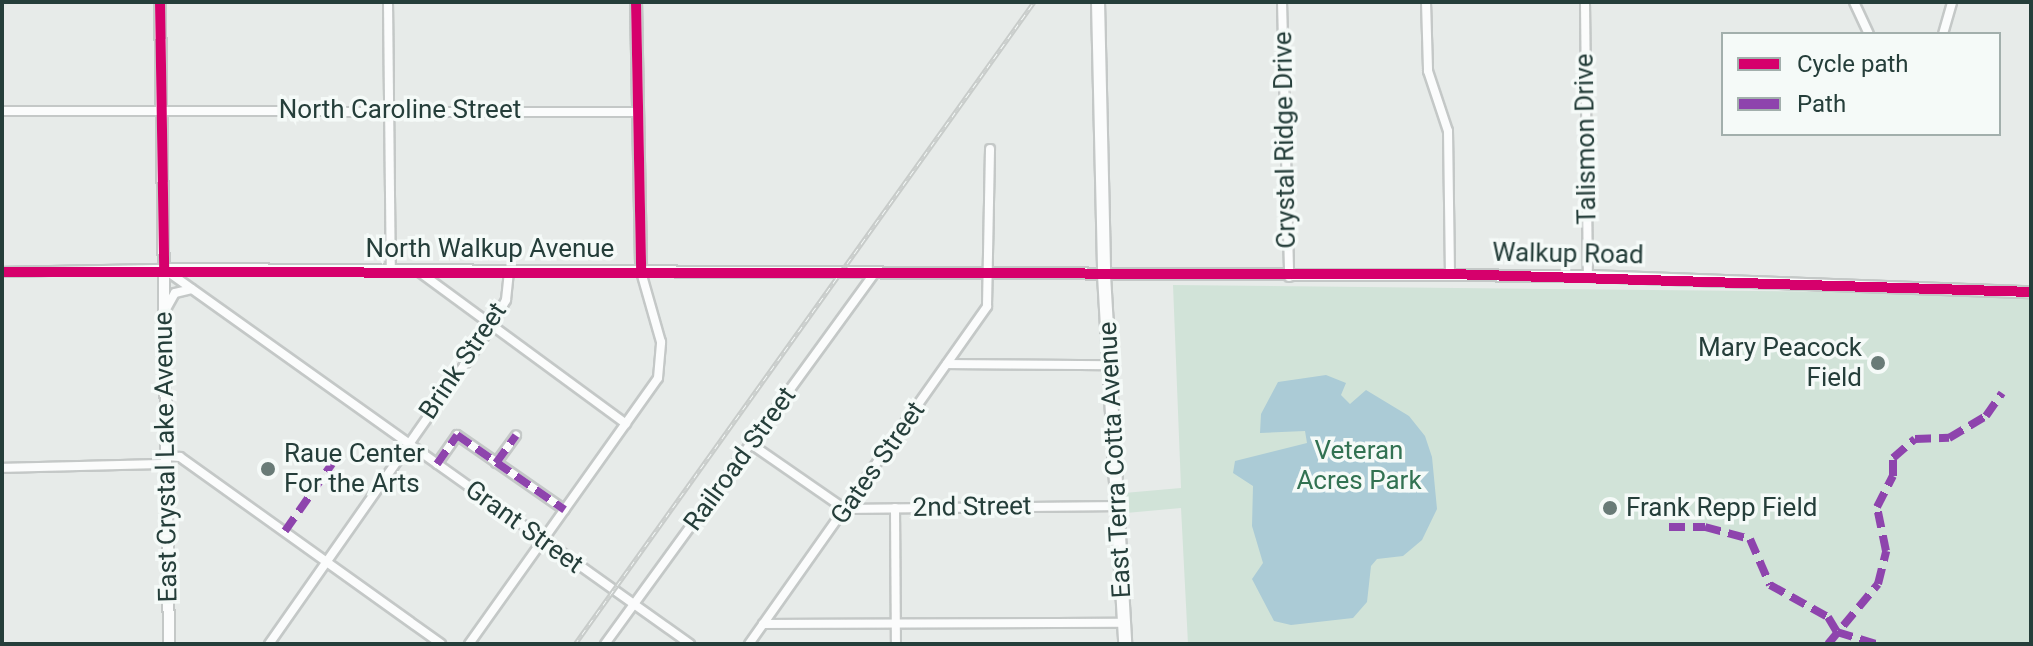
<!DOCTYPE html>
<style>
body{margin:0}
#map{position:relative;width:2033px;height:646px;overflow:hidden;background:#e7ebe9;font-family:Roboto,sans-serif}
div>[style]{position:absolute}
[style*='--x']{left:calc(var(--x)*1px);top:calc(var(--y)*1px);width:calc(var(--w)*1px);rotate:calc(var(--a)*1deg)}
.green>*{inset:0;background:#d1e3d8}
.water>*{inset:0;background:#abcbd6}
.roads{filter:drop-shadow(2px 0 #c4c8c7) drop-shadow(-2px 0 #c4c8c7) drop-shadow(0 2px #c4c8c7) drop-shadow(0 -2px #c4c8c7)}
.minor>*{height:8px;margin:-4px;padding:0 4px;transform-origin:4px;border-radius:4px;background:#fbfcfc}
.tertiary>*{height:10px;margin:-5px;padding:0 5px;transform-origin:5px;border-radius:5px;background:#fbfcfc}
.secondary>*{height:12px;margin:-6px;padding:0 6px;transform-origin:6px;border-radius:6px;background:#fbfcfc}
.rail>*{height:5px;margin-top:-2.5px;transform-origin:0;background:repeating-linear-gradient(90deg,#f5faf8 0 6px,#c8ccca 0 12px);box-sizing:border-box;border-block:2px solid #c8ccca}
.quiet>*{height:8px;margin-top:-4px;transform-origin:0;background:repeating-linear-gradient(90deg,#8e44ad 0 16px,transparent 0 24px)}
.cycleway>*{height:10px;margin:-5px;padding:0 5px;transform-origin:5px;border-radius:5px;background:#d6006c}
.dots>*{width:22px;height:22px;translate:-50% -50%;box-sizing:border-box;border:4px solid #f5faf8;border-radius:50%}
span{translate:-50% -50%;white-space:nowrap;text-align:center;line-height:1.15;-webkit-text-stroke:7px #f5faf8;paint-order:stroke}
.street-label{font-size:26px;color:#253e3a}
.poi-label{font-size:26px;color:#253e3a}
.right{translate:-100% -50%;text-align:right}
.left{translate:0 -50%;text-align:left}
.park-label{font-size:26px;color:#327252}
.frame{position:absolute;inset:0;border:4px solid #253e3a;pointer-events:none}
.legend{position:absolute;left:1721px;top:32px;width:280px;height:104px;box-sizing:border-box;background:#f5faf8;border:2px solid #a2afac;margin:0;padding:10px 14px;list-style:none;font-size:24px;color:#253e3a}
.legend li{display:flex;align-items:center;gap:16px;height:40px}
.legend b{width:40px;border:2px solid #a2afac}
</style>
<div id="map">
<div class="green">
<div style="clip-path:polygon(1173px 285px,2031px 294px,2031px 644px,1188px 644px,1181px 508px,1126px 513px,1124px 493px,1181px 488px)"></div>
</div>
<div class="water">
<div style="clip-path:polygon(1326px 375px,1346px 383px,1341px 395px,1350px 404px,1366px 390px,1409px 416px,1425px 436px,1432px 457px,1437px 509px,1422px 540px,1403px 556px,1377px 559px,1371px 566px,1367px 602px,1353px 618px,1291px 625px,1274px 621px,1252px 579px,1263px 563px,1252px 526px,1253px 486px,1233px 473px,1235px 461px,1307px 443px,1305px 431px,1260px 433px,1261px 414px,1278px 382px)"></div>
</div>
<div class="roads">
<div class="minor">
<div style="--x:388;--y:2;--w:269;--a:89.4"></div>
<div style="--x:1282;--y:2;--w:275;--a:88.5"></div>
<div style="--x:1426;--y:2;--w:69;--a:88.3"></div>
<div style="--x:1428;--y:71;--w:63;--a:71.6"></div>
<div style="--x:1448;--y:131;--w:143;--a:89.2"></div>
<div style="--x:1585;--y:2;--w:274;--a:89.4"></div>
<div style="--x:1854;--y:2;--w:35;--a:65"></div>
<div style="--x:1943;--y:34;--w:33;--a:-74"></div>
<div style="--x:2;--y:111;--w:636;--a:0.09"></div>
<div style="--x:418;--y:271;--w:258;--a:36.3"></div>
<div style="--x:2;--y:272;--w:162;--a:-1.1"></div>
<div style="--x:164;--y:269;--w:646;--a:35.49"></div>
<div style="--x:166;--y:309;--w:18;--a:-61"></div>
<div style="--x:175;--y:293;--w:17;--a:-13"></div>
<div style="--x:947;--y:364;--w:162;--a:0.4"></div>
<div style="--x:751;--y:444;--w:114;--a:34.7"></div>
<div style="--x:845;--y:509;--w:273;--a:-0.6"></div>
<div style="--x:166;--y:456;--w:14;--a:4"></div>
<div style="--x:180;--y:457;--w:321;--a:35.6"></div>
<div style="--x:496;--y:463;--w:34;--a:-54"></div>
<div style="--x:437;--y:464;--w:35;--a:-55"></div>
<div style="--x:457;--y:435;--w:131;--a:34.8"></div>
<div style="--x:2;--y:468;--w:165;--a:-1.4"></div>
<div style="--x:895;--y:508;--w:136;--a:89.6"></div>
<div style="--x:763;--y:624;--w:361;--a:-0.2"></div>
<div style="--x:269;--y:644;--w:387;--a:-55"></div>
<div style="--x:491;--y:327;--w:31;--a:-61"></div>
<div style="--x:506;--y:300;--w:28;--a:-84"></div>
<div style="--x:469;--y:644;--w:326;--a:-54.6"></div>
<div style="--x:658;--y:378;--w:36;--a:-85"></div>
<div style="--x:661;--y:342;--w:73;--a:-105.9"></div>
<div style="--x:605;--y:644;--w:457;--a:-54"></div>
<div style="--x:749;--y:644;--w:413;--a:-54.8"></div>
<div style="--x:987;--y:306;--w:157;--a:-88.9"></div>
</div>
<div class="tertiary">
<div style="--x:160;--y:2;--w:642;--a:89.2"></div>
<div style="--x:636;--y:2;--w:270;--a:88.9"></div>
<div style="--x:164;--y:269;--w:1424;--a:0.28"></div>
<div style="--x:1588;--y:276;--w:443;--a:2.1"></div>
</div>
<div class="secondary">
<div style="--x:1098;--y:2;--w:273;--a:88.7"></div>
<div style="--x:1104;--y:275;--w:370;--a:86.7"></div>
</div>
</div>
<div class="rail">
<div style="--x:575;--y:644;--w:789;--a:-54.44"></div>
</div>
<div class="quiet">
<div style="--x:496;--y:463;--w:34;--a:-54"></div>
<div style="--x:437;--y:464;--w:35;--a:-55"></div>
<div style="--x:457;--y:435;--w:131;--a:34.8"></div>
<div style="--x:1669;--y:527;--w:36;--a:0"></div>
<div style="--x:1705;--y:527;--w:47;--a:14.9"></div>
<div style="--x:1750;--y:539;--w:50;--a:66.5"></div>
<div style="--x:1770;--y:585;--w:66;--a:28.9"></div>
<div style="--x:1828;--y:617;--w:17;--a:59"></div>
<div style="--x:1837;--y:632;--w:41;--a:17.1"></div>
<div style="--x:285;--y:531;--w:82;--a:-55"></div>
<div style="--x:1828;--y:644;--w:78;--a:-50.2"></div>
<div style="--x:1878;--y:584;--w:34;--a:-76"></div>
<div style="--x:1886;--y:551;--w:45;--a:-101.6"></div>
<div style="--x:1877;--y:507;--w:35;--a:-63"></div>
<div style="--x:1893;--y:476;--w:18;--a:-90"></div>
<div style="--x:1893;--y:458;--w:29;--a:-41"></div>
<div style="--x:1915;--y:439;--w:34;--a:-2"></div>
<div style="--x:1949;--y:438;--w:43;--a:-30.7"></div>
<div style="--x:1986;--y:416;--w:28;--a:-55"></div>
</div>
<div class="cycleway">
<div style="--x:160;--y:2;--w:267;--a:89.1"></div>
<div style="--x:636;--y:2;--w:270;--a:88.9"></div>
<div style="--x:2;--y:272;--w:1448;--a:0.08"></div>
<div style="--x:1450;--y:274;--w:581;--a:1.77"></div>
</div>
<div class="dots">
<div style="left:1878px;top:363px;background:#697b77"></div>
<div style="left:268px;top:469px;background:#697b77"></div>
<div style="left:1610px;top:508px;background:#697b77"></div>
</div>
<div class="street-label">
<span style="left:400px;top:110px">North Caroline Street</span>
<span style="left:1586px;top:139px;rotate:-91deg">Talismon Drive</span>
<span style="left:1285px;top:140px;rotate:-91deg">Crystal Ridge Drive</span>
<span style="left:490px;top:249px">North Walkup Avenue</span>
<span style="left:1568px;top:254px;rotate:1deg">Walkup Road</span>
<span style="left:463px;top:361px;rotate:-56deg">Brink Street</span>
<span style="left:166px;top:457px;rotate:-91deg">East Crystal Lake Avenue</span>
<span style="left:740px;top:459px;rotate:-54deg">Railroad Street</span>
<span style="left:1115px;top:460px;rotate:-93deg">East Terra Cotta Avenue</span>
<span style="left:878px;top:463px;rotate:-55deg">Gates Street</span>
<span style="left:972px;top:507px;rotate:-1deg">2nd Street</span>
<span style="left:524px;top:527px;rotate:36deg">Grant Street</span>
</div>
<div class="poi-label">
<span class="right" style="left:1862px;top:363px">Mary Peacock<br>Field</span>
<span class="left" style="left:284px;top:469px">Raue Center<br>For the Arts</span>
<span class="left" style="left:1626px;top:508px">Frank Repp Field</span>
</div>
<div class="park-label">
<span style="left:1359px;top:466px">Veteran<br>Acres Park</span>
</div>
<div class="frame"></div>
<ul class="legend">
<li><b style="height:10px;background:#d6006c"></b>Cycle path</li>
<li><b style="height:10px;background:#8e44ad"></b>Path</li>
</ul>
</div>
